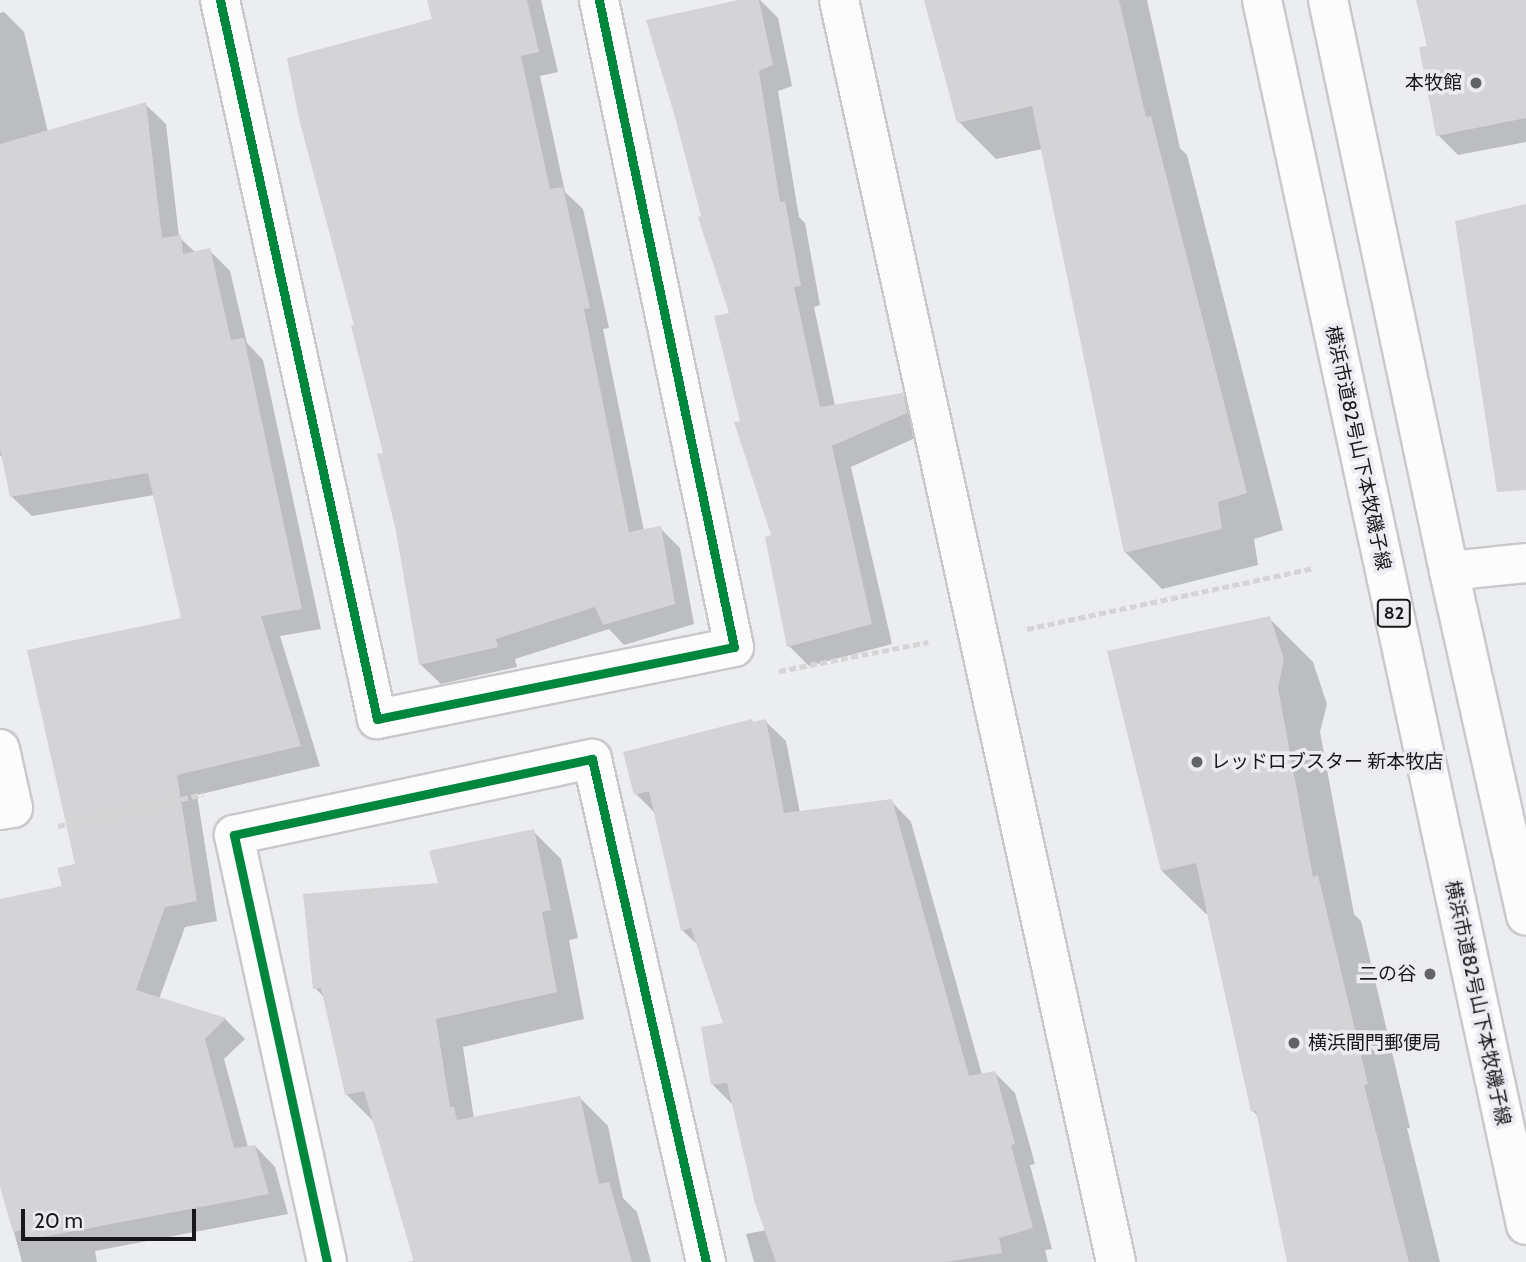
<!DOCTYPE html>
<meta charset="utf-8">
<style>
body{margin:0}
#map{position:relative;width:1526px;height:1262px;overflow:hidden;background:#ecedf0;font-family:Cabin,"Noto Sans JP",sans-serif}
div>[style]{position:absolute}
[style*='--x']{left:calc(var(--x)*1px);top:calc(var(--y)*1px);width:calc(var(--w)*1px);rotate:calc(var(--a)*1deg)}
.shadow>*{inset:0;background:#0003}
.building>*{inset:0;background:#d4d3d5}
.path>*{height:4.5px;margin-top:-2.25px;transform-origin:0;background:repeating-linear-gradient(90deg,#d5d5d6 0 7px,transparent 0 10.5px)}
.roads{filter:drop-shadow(2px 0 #c9c9cb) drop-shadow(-2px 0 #c9c9cb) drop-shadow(0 2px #c9c9cb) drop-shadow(0 -2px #c9c9cb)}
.minor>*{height:38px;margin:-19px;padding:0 19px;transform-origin:19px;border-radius:19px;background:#fcfcfd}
.major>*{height:38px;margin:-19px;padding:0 19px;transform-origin:19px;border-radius:19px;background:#fcfcfd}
.cycleway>*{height:9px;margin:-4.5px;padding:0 4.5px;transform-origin:4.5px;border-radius:4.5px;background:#00873e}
.dots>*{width:19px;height:19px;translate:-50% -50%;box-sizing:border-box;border:4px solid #ebecf1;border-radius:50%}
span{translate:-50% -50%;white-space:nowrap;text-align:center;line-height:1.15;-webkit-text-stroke:7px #ebecf1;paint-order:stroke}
.shield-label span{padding:2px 5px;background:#ebecf1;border:2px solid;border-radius:5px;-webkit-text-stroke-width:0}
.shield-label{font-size:18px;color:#18181a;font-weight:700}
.poi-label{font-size:19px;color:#18181a}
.right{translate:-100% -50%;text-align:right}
.left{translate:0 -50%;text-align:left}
.street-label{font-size:19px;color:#18181a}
.scale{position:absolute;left:21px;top:1209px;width:175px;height:32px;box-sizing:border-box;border:4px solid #18181a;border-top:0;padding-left:9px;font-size:21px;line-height:24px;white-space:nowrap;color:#18181a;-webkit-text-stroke:5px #ebecf1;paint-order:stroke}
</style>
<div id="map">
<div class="shadow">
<div style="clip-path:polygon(429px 0,541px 0,558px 72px,540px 76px,565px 192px,583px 209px,609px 328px,603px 329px,644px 531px,660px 528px,680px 548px,694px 624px,624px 645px,609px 629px,515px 659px,517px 667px,441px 684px,420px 664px,385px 454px,356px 327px,434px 20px)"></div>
<div style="clip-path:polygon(747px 0,760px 0,778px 18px,792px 86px,778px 91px,799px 217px,805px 223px,820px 305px,814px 307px,835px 406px,902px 395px,923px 415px,926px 433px,851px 467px,892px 644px,809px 666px,789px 646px,773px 537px,742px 422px,732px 314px,703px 218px)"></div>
<div style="clip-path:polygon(925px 0,1147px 0,1180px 148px,1187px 155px,1283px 530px,1254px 539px,1258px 565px,1162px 589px,1125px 552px,1042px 149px,996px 159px,959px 122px)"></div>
<div style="clip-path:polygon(1418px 0,1507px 0,1526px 28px,1526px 142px,1458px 155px,1438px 135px,1429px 47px)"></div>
<div style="clip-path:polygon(4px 12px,24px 32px,48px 132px,145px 104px,166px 124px,179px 237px,196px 253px,209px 250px,230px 271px,247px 343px,263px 360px,321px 629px,280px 636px,320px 766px,197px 795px,217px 921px,185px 927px,159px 999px,225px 1019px,245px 1039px,224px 1059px,248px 1147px,255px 1146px,275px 1167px,288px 1214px,95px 1251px,97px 1262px,22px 1262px,0 1180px,0 901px,64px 887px,77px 866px,183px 620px,154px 495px,32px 516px,11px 496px,4px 459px,0 455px,0 13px)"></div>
<div style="clip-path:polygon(1269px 618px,1313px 662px,1327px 704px,1320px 732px,1354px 914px,1361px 921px,1410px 1128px,1407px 1128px,1440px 1262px,1289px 1262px,1260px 1118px,1253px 1111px,1209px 913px,1206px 914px,1162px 871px)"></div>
<div style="clip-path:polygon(765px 721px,786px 741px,800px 813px,891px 801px,911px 822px,982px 1075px,995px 1073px,1015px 1093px,1035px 1164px,1030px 1165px,1052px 1249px,1045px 1250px,1048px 1262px,754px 1262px,746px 1234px,766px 1230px,733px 1105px,712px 1084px,726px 1025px,699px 946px,682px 930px,657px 815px,636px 794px,625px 753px)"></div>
<div style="clip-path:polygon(533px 831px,561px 859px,578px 938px,569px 940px,584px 1019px,463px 1047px,474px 1119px,580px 1098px,608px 1126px,623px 1198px,637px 1212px,651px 1262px,407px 1262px,415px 1261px,375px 1123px,347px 1095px,325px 998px,315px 988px,440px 884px)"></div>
</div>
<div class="building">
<div style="clip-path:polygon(427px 0,527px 0,539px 52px,521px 56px,550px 189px,563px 187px,590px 308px,584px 309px,629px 532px,661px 526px,675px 604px,603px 625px,595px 607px,496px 639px,498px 647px,419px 665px,396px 531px,377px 454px,383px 453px,351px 326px,354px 325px,299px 119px,287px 58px,432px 19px)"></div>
<div style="clip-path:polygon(739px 0,759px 0,773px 65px,759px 71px,780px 202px,785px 201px,801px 286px,794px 287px,820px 407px,903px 393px,907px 413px,832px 446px,872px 624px,787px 647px,765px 537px,771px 535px,734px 422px,740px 421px,714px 316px,729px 313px,698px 217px,701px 216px,675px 117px,646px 20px)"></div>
<div style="clip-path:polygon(924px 0,1119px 0,1146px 117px,1151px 116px,1247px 493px,1218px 502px,1222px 529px,1124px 553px,1032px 106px,957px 123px)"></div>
<div style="clip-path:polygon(1416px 0,1526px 0,1526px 118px,1436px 136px,1419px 47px,1427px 46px)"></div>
<div style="clip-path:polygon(146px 102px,162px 238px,181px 235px,183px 254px,210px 248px,231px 340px,244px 338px,302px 609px,261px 616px,301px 746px,177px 775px,197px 901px,165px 907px,136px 990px,226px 1018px,205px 1039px,234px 1148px,255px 1145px,269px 1194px,27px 1240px,24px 1230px,13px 1232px,0 1187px,0 899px,62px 886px,57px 868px,75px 864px,27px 650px,181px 618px,148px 473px,10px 497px,0 449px,0 144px)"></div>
<div style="clip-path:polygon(1526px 204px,1526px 490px,1497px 492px,1455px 221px)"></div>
<div style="clip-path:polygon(1270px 616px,1284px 659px,1278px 688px,1313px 877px,1318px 875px,1368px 1084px,1364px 1085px,1409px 1262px,1287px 1262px,1256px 1111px,1251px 1112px,1196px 863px,1161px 871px,1107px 651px)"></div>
<div style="clip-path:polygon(752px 719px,753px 722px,766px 719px,784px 813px,892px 799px,969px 1076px,995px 1071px,1015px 1144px,1011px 1145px,1033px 1228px,999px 1238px,1002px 1253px,945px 1262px,776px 1262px,755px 1203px,727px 1083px,711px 1085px,701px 1027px,723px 1023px,691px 928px,681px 931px,649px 791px,634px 795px,623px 752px)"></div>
<div style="clip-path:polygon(534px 829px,551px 910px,542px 912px,557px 992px,436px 1019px,450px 1107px,454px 1107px,457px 1120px,580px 1096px,599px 1184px,609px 1182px,632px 1262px,414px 1262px,364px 1091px,345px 1095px,321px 988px,313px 989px,303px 894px,438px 883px,429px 851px)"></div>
</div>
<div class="path">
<div style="--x:1027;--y:629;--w:292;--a:-12"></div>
<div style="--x:779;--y:671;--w:152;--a:-11"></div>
<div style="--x:58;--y:826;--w:148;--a:-12.4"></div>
</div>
<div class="roads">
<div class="minor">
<div style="--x:220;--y:0;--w:736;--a:77.68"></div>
<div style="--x:377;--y:719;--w:364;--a:-11.4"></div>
<div style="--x:734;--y:647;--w:661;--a:-101.79"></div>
<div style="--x:839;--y:0;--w:1292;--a:77.62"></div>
<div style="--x:1449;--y:571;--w:77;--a:-5.9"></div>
<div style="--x:0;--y:749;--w:60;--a:77.6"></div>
<div style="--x:13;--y:808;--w:13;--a:171"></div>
<div style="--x:327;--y:1262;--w:437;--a:-102.3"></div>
<div style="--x:234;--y:835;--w:366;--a:-12"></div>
<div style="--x:592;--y:759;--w:516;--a:77.23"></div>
</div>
<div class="major">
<div style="--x:1262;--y:0;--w:1253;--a:77.84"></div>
<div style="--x:1328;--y:0;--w:584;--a:78.04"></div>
<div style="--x:1449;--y:571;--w:353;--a:77.4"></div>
</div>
</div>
<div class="cycleway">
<div style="--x:220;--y:0;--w:736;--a:77.68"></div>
<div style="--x:377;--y:719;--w:364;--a:-11.4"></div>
<div style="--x:734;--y:647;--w:661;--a:-101.79"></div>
<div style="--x:327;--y:1262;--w:437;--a:-102.3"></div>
<div style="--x:234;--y:835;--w:366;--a:-12"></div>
<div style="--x:592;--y:759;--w:516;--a:77.23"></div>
</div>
<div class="dots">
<div style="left:1476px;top:83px;background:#626365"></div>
<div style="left:1197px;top:762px;background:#626365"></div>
<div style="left:1430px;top:974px;background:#626365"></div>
<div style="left:1294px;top:1043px;background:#626365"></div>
</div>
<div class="shield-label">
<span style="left:1394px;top:613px">82</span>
</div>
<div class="poi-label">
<span class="right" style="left:1462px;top:83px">本牧館</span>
<span class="left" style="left:1211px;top:762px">レッドロブスター 新本牧店</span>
<span class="right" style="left:1416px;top:974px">二の谷</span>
<span class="left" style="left:1308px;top:1043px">横浜間門郵便局</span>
</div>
<div class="street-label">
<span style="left:1358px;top:448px;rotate:78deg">横浜市道82号山下本牧磯子線</span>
<span style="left:1478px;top:1003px;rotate:78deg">横浜市道82号山下本牧磯子線</span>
</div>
<div class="scale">20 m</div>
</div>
